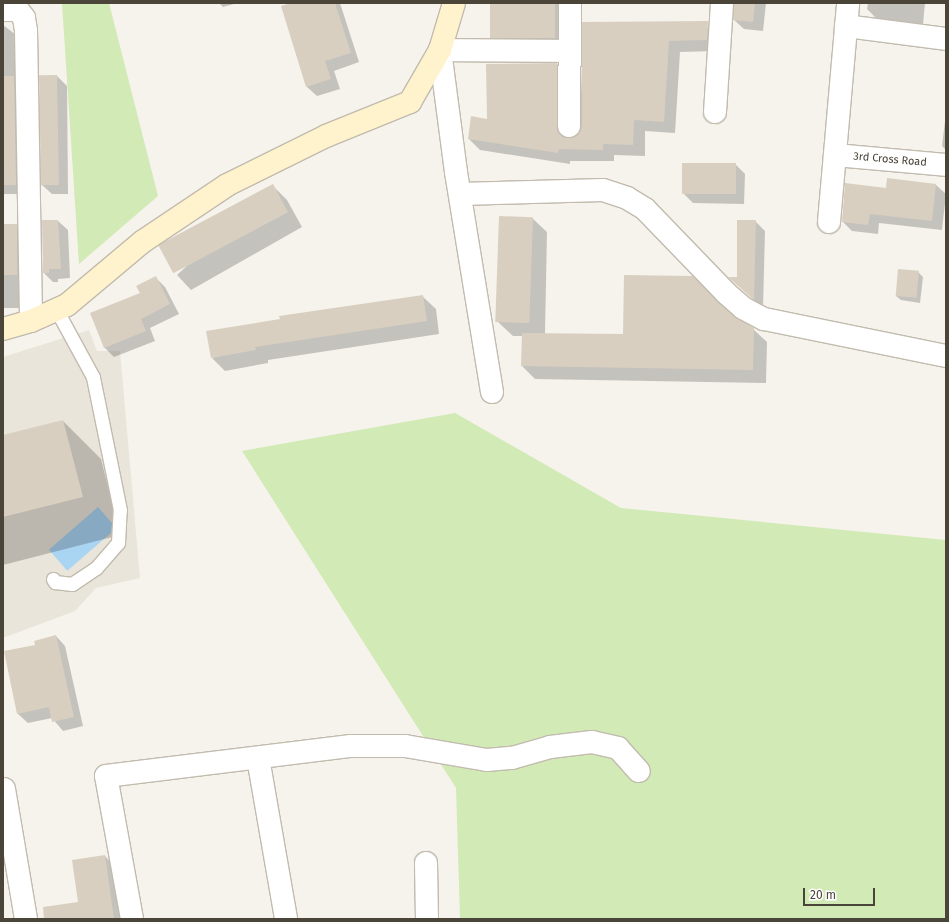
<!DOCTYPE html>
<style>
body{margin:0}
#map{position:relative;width:949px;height:922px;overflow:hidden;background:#f6f3ec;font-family:"Fira Sans",sans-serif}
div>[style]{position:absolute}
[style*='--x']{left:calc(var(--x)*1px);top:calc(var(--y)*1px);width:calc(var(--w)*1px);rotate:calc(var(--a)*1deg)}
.residential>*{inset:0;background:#eae5da}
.green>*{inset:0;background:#d2eab5}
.water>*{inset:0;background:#a9d4f2;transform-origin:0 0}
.shadow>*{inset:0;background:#0003}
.building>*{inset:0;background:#d8cfc1;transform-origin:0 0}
.roads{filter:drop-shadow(1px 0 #c2bbae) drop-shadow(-1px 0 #c2bbae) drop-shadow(0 1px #c2bbae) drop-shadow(0 -1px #c2bbae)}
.lane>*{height:13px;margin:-6.5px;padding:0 6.5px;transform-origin:6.5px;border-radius:6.5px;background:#fff}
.street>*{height:22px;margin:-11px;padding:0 11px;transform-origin:11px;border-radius:11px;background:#fff}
.secondary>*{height:22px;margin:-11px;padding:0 11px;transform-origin:11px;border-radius:11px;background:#fff3cd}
span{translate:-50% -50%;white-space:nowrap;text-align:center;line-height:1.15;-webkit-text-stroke:3.5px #fff;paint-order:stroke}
.street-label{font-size:11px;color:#4b4439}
.frame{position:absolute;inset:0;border:4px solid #4b4439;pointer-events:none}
.scale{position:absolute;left:803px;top:888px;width:72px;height:18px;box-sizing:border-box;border:2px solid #4b4439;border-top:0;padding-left:5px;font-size:12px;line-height:14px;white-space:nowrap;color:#4b4439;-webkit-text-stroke:3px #fff;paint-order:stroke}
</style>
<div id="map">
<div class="residential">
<div style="clip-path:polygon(89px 330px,97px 351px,120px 351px,140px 578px,96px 588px,75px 611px,3px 638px,3px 357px)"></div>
</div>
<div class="green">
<div style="clip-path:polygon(62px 3px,109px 3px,158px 196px,79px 264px)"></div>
<div style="clip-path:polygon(455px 413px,621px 508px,946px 540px,946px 919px,460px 919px,456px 788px,242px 451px)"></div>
</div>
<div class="water">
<div style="left:98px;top:507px;width:28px;height:65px;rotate:49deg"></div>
</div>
<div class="shadow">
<div style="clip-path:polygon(219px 3px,238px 3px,223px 7px)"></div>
<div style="clip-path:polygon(294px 3px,340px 3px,359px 62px,334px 71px,340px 89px,317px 96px,307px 87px)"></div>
<div style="clip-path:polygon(491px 3px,568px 3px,571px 52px,506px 52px,492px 37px)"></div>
<div style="clip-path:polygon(736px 3px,766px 3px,763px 31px,744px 29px,734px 20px)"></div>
<div style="clip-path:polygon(868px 3px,925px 3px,923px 24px,877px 19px,867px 9px)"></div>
<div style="clip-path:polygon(702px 22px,713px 33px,715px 51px,680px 52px,675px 133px,645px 131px,645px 156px,614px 155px,614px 161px,570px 161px,570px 164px,480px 150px,469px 139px,557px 64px,568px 76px,568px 139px,580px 133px,583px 23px)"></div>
<div style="clip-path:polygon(3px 25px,15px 34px,25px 194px,3px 194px)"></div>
<div style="clip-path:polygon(57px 76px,67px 86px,68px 194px,52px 194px,42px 185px,40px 77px)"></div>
<div style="clip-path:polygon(946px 113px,946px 150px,942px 146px)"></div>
<div style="clip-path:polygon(735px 164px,745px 174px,744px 204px,693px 203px,683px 193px)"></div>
<div style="clip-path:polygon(936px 185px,946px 194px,942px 230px,879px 223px,878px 234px,852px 231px,843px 222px,886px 189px)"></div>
<div style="clip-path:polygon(273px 186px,287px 200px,302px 227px,191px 290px,177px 275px)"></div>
<div style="clip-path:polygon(532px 218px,547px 232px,545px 334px,624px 336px,734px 318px,753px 329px,767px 342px,766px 383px,535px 379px,522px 366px,522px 336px,513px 336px,498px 322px)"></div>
<div style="clip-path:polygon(43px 221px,58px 221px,68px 230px,70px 278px,58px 279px,58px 282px,53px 282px,44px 273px)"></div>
<div style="clip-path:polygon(755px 221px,765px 231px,763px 308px,739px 286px)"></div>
<div style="clip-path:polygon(3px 225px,16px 225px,29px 237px,24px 308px,3px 308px)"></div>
<div style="clip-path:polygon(918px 272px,923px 277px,920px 303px,901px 300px,896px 296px)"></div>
<div style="clip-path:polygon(155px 277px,165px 287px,179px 314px,150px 328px,155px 341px,114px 357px,104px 347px)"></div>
<div style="clip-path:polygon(422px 296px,436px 309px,439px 334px,268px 360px,268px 363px,225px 371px,212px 358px)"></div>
<div style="clip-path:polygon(63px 421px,101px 459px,120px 535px,3px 565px,3px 436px)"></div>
<div style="clip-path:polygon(56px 636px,65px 646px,83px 726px,63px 731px,52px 718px,28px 723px,18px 714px,36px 646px)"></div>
<div style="clip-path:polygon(105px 856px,114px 866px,122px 919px,82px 919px)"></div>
</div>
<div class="building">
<div style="clip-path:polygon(291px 3px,335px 3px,351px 53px,325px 61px,331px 79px,306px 87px,281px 6px)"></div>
<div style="left:490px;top:3px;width:65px;height:35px"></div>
<div style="clip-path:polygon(734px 3px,755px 3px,753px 22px,733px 20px)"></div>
<div style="clip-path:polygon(708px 21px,707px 40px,669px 41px,664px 122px,634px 120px,633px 145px,603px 144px,603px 150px,559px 149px,558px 153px,468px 139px,471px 116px,487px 119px,486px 64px,557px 63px,557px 126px,562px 137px,569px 138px,580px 133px,582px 126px,582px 22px)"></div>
<div style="left:57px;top:75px;width:110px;height:18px;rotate:89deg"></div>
<div style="clip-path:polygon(3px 76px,14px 76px,16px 185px,3px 185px)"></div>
<div style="left:682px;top:163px;width:54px;height:31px"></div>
<div style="clip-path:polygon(887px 178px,936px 184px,932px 221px,870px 214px,868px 225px,842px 222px,845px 183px,886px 188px)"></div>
<div style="left:273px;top:184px;width:32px;height:130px;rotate:62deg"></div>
<div style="left:499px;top:216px;width:34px;height:106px;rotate:2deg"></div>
<div style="clip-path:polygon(42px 220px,58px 220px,61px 269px,49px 269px,49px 273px,43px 273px)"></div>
<div style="clip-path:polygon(737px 220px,756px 220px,754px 300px,728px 277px,737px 277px)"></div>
<div style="left:3px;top:224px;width:14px;height:51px"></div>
<div style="left:898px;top:269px;width:21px;height:27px;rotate:5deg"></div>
<div style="clip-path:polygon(624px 275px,693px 276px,735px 317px,754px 328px,753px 370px,521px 366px,522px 333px,623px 334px)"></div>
<div style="clip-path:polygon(156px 276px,170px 304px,141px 319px,146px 331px,104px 348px,90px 313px,140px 293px,136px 286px)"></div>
<div style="clip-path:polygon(423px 295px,427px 321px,255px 347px,256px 350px,211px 358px,206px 331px,280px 319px,279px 316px)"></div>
<div style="clip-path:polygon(63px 420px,83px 497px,3px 517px,3px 435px)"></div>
<div style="clip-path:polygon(56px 635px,74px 717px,52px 722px,49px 707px,17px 714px,4px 651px,35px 645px,34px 641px)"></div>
<div style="clip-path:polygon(105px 855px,114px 919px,44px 919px,43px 907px,78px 902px,72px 860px)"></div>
</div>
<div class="roads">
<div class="lane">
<div style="--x:53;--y:579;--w:4;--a:56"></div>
<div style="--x:55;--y:582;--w:17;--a:7"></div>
<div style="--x:72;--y:584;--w:29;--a:-34"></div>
<div style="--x:96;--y:568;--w:33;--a:-49"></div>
<div style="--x:118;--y:543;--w:33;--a:-87"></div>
<div style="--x:120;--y:510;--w:136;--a:-101.5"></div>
<div style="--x:93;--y:377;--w:75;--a:-118.6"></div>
</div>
<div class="street">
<div style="--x:3;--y:10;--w:15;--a:0"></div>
<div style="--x:18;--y:10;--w:10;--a:53"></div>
<div style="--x:24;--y:18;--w:13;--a:81"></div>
<div style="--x:26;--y:31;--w:290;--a:89"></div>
<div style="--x:846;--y:26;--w:101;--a:7.4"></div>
<div style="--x:715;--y:112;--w:109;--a:-86.3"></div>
<div style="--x:569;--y:126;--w:123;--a:-89.5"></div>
<div style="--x:835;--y:155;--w:111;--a:5.1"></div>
<div style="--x:460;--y:194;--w:143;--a:-1.6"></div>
<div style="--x:603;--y:190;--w:25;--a:18"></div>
<div style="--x:627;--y:198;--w:21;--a:31"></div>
<div style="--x:645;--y:209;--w:117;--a:46"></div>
<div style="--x:726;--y:293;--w:23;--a:41"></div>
<div style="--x:743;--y:308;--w:24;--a:28"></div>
<div style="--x:764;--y:319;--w:186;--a:11.5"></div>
<div style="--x:829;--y:222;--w:220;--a:-85"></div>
<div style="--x:492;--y:392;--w:223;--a:-99.3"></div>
<div style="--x:456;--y:172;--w:123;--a:-97.5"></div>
<div style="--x:440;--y:50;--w:130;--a:0.4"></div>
<div style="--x:258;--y:758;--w:163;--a:80.1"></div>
<div style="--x:4;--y:789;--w:132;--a:80.4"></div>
<div style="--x:426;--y:863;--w:56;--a:89"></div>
<div style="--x:132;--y:919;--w:145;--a:-100.3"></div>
<div style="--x:106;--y:776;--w:247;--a:-7"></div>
<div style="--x:351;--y:746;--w:54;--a:0"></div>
<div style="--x:405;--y:746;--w:83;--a:9.7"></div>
<div style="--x:487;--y:760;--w:25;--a:-5"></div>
<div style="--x:512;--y:758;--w:40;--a:-16"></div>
<div style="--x:550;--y:747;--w:42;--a:-6.8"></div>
<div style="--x:592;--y:742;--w:27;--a:13"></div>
<div style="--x:618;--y:748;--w:31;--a:48"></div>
</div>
<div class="secondary">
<div style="--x:3;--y:329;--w:29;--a:-16"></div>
<div style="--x:31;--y:321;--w:39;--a:-24"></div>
<div style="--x:67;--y:305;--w:98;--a:-40"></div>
<div style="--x:142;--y:242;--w:102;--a:-33.8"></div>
<div style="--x:227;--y:185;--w:110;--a:-26.3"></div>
<div style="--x:326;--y:136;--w:91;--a:-22"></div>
<div style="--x:410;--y:102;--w:60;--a:-60"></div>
<div style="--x:440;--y:50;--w:49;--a:-73.4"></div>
</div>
</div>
<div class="street-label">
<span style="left:890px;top:160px;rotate:5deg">3rd Cross Road</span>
</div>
<div class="frame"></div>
<div class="scale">20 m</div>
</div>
